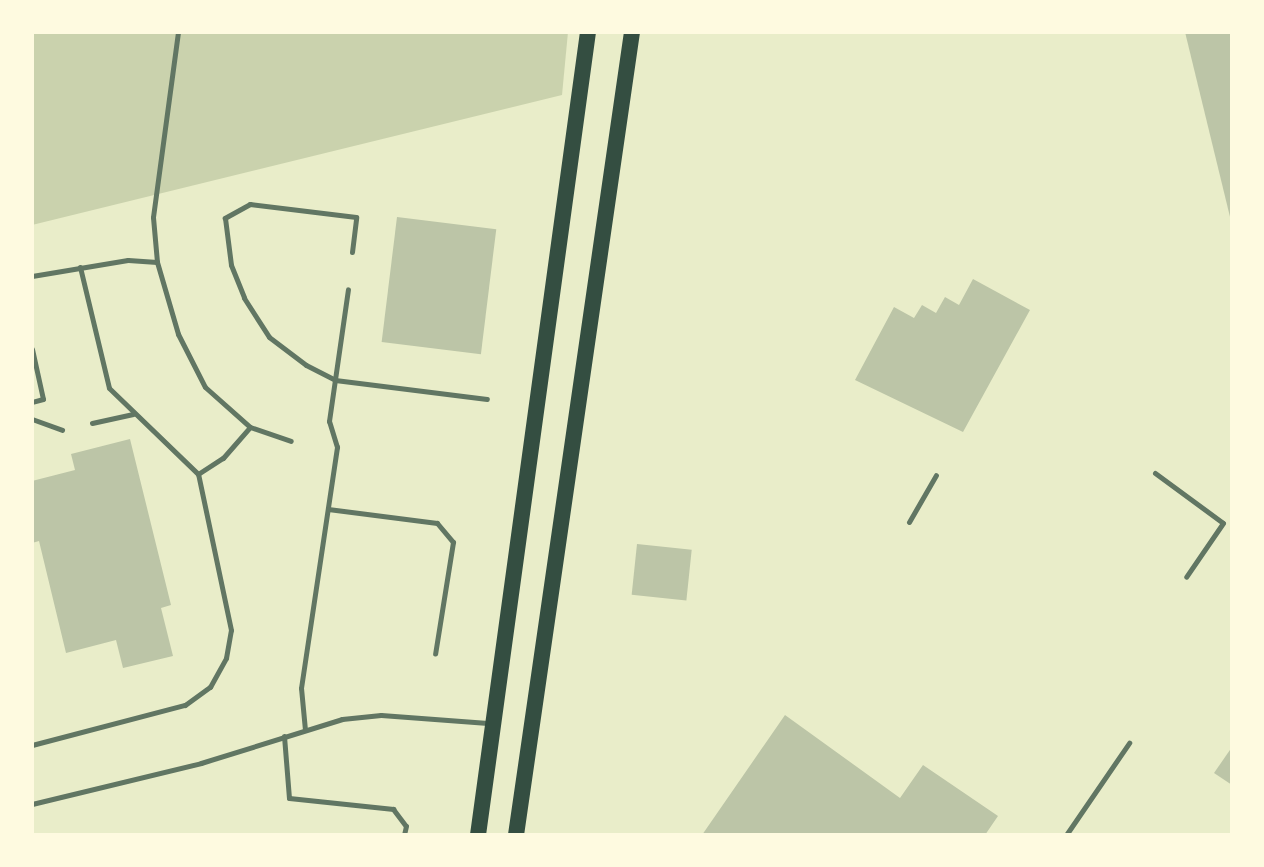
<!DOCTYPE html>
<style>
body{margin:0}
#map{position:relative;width:1264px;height:867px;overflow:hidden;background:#e9edc9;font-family:"Fira Sans",sans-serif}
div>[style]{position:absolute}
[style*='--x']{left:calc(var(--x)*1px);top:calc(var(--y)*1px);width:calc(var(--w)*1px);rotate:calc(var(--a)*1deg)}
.green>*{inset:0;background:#cad2ad}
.building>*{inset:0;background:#bcc5a7;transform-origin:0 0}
.service>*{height:5px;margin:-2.5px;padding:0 2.5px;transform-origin:2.5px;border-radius:2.5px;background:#617663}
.secondary>*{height:16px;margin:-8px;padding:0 8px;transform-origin:8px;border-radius:8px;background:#344e41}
span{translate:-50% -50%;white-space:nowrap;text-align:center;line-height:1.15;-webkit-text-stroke:8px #fefae0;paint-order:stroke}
.frame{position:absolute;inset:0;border:34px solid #fefae0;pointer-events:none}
</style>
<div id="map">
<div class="green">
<div style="clip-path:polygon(32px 32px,568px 32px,562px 95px,32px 225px)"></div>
</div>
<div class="building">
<div style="clip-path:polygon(1185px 32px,1232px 32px,1232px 220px,1231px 221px)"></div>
<div style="left:397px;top:217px;width:100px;height:126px;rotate:7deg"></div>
<div style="clip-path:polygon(973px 279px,1030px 310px,963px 432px,855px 380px,894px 307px,914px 318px,922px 305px,936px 313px,945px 297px,959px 305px)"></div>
<div style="clip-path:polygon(130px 439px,171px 605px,161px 608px,173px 656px,123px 668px,116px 640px,66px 653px,39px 541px,32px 543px,32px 481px,75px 470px,71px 454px)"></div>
<div style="left:637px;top:544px;width:55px;height:51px;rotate:6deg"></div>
<div style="clip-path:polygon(785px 715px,900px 798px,923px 765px,998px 816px,985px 835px,702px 835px)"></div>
<div style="clip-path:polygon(1232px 747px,1232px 785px,1214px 773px)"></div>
</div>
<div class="service">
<div style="--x:352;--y:252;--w:35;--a:-83"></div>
<div style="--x:356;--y:217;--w:107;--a:-173"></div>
<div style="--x:250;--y:204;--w:29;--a:151"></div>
<div style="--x:225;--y:218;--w:47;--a:82.7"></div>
<div style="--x:231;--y:265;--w:35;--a:68"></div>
<div style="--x:244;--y:298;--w:46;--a:57.3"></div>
<div style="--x:269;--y:337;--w:46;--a:37.1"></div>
<div style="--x:306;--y:365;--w:33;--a:27"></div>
<div style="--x:335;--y:380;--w:153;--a:7.1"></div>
<div style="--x:157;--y:262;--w:45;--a:-95.1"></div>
<div style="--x:153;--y:217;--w:187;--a:-82.3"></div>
<div style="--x:80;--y:267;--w:124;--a:76.5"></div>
<div style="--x:109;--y:388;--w:124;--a:44"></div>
<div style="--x:32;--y:276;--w:97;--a:-9.5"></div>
<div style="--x:128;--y:260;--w:29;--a:4"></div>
<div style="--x:157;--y:262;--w:75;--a:73.7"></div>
<div style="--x:178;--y:334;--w:59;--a:63"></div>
<div style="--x:205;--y:387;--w:60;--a:41.6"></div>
<div style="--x:250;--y:427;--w:43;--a:18.9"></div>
<div style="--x:32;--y:349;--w:51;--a:77.6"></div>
<div style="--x:43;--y:399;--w:11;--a:165"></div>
<div style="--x:32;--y:419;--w:32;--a:20"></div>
<div style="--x:92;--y:423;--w:42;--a:-12.4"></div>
<div style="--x:1155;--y:473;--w:84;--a:36.3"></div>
<div style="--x:1223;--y:523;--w:65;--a:124.4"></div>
<div style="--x:328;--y:509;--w:110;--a:7.3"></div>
<div style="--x:437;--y:523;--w:25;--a:50"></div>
<div style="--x:453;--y:542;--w:113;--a:99.1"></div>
<div style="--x:909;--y:522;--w:54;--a:-60.1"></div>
<div style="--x:305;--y:730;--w:42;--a:-95.4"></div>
<div style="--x:301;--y:688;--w:244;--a:-81.5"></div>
<div style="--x:337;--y:447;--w:27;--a:-107"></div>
<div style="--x:329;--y:421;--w:133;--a:-81.8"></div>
<div style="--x:284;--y:736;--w:62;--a:85.4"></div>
<div style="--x:289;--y:798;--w:105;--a:6"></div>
<div style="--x:393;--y:809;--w:21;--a:53"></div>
<div style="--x:406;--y:826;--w:9;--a:103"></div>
<div style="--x:32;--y:745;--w:158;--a:-14.7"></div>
<div style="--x:185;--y:705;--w:31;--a:-36"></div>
<div style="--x:210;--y:687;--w:33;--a:-61"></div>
<div style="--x:226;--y:658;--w:28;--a:-80"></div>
<div style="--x:231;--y:630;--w:159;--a:-101.9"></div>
<div style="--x:198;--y:474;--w:30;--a:-33"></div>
<div style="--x:223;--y:458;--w:41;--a:-48.9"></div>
<div style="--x:32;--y:804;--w:174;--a:-13.6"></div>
<div style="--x:201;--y:763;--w:148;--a:-17.3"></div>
<div style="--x:342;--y:719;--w:39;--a:-6"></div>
<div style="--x:381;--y:715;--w:107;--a:4.3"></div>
<div style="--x:1066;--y:835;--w:112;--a:-55.6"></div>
</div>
<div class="secondary">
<div style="--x:478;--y:835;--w:810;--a:-82.2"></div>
<div style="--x:516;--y:835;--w:811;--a:-81.78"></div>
</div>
<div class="frame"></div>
</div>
